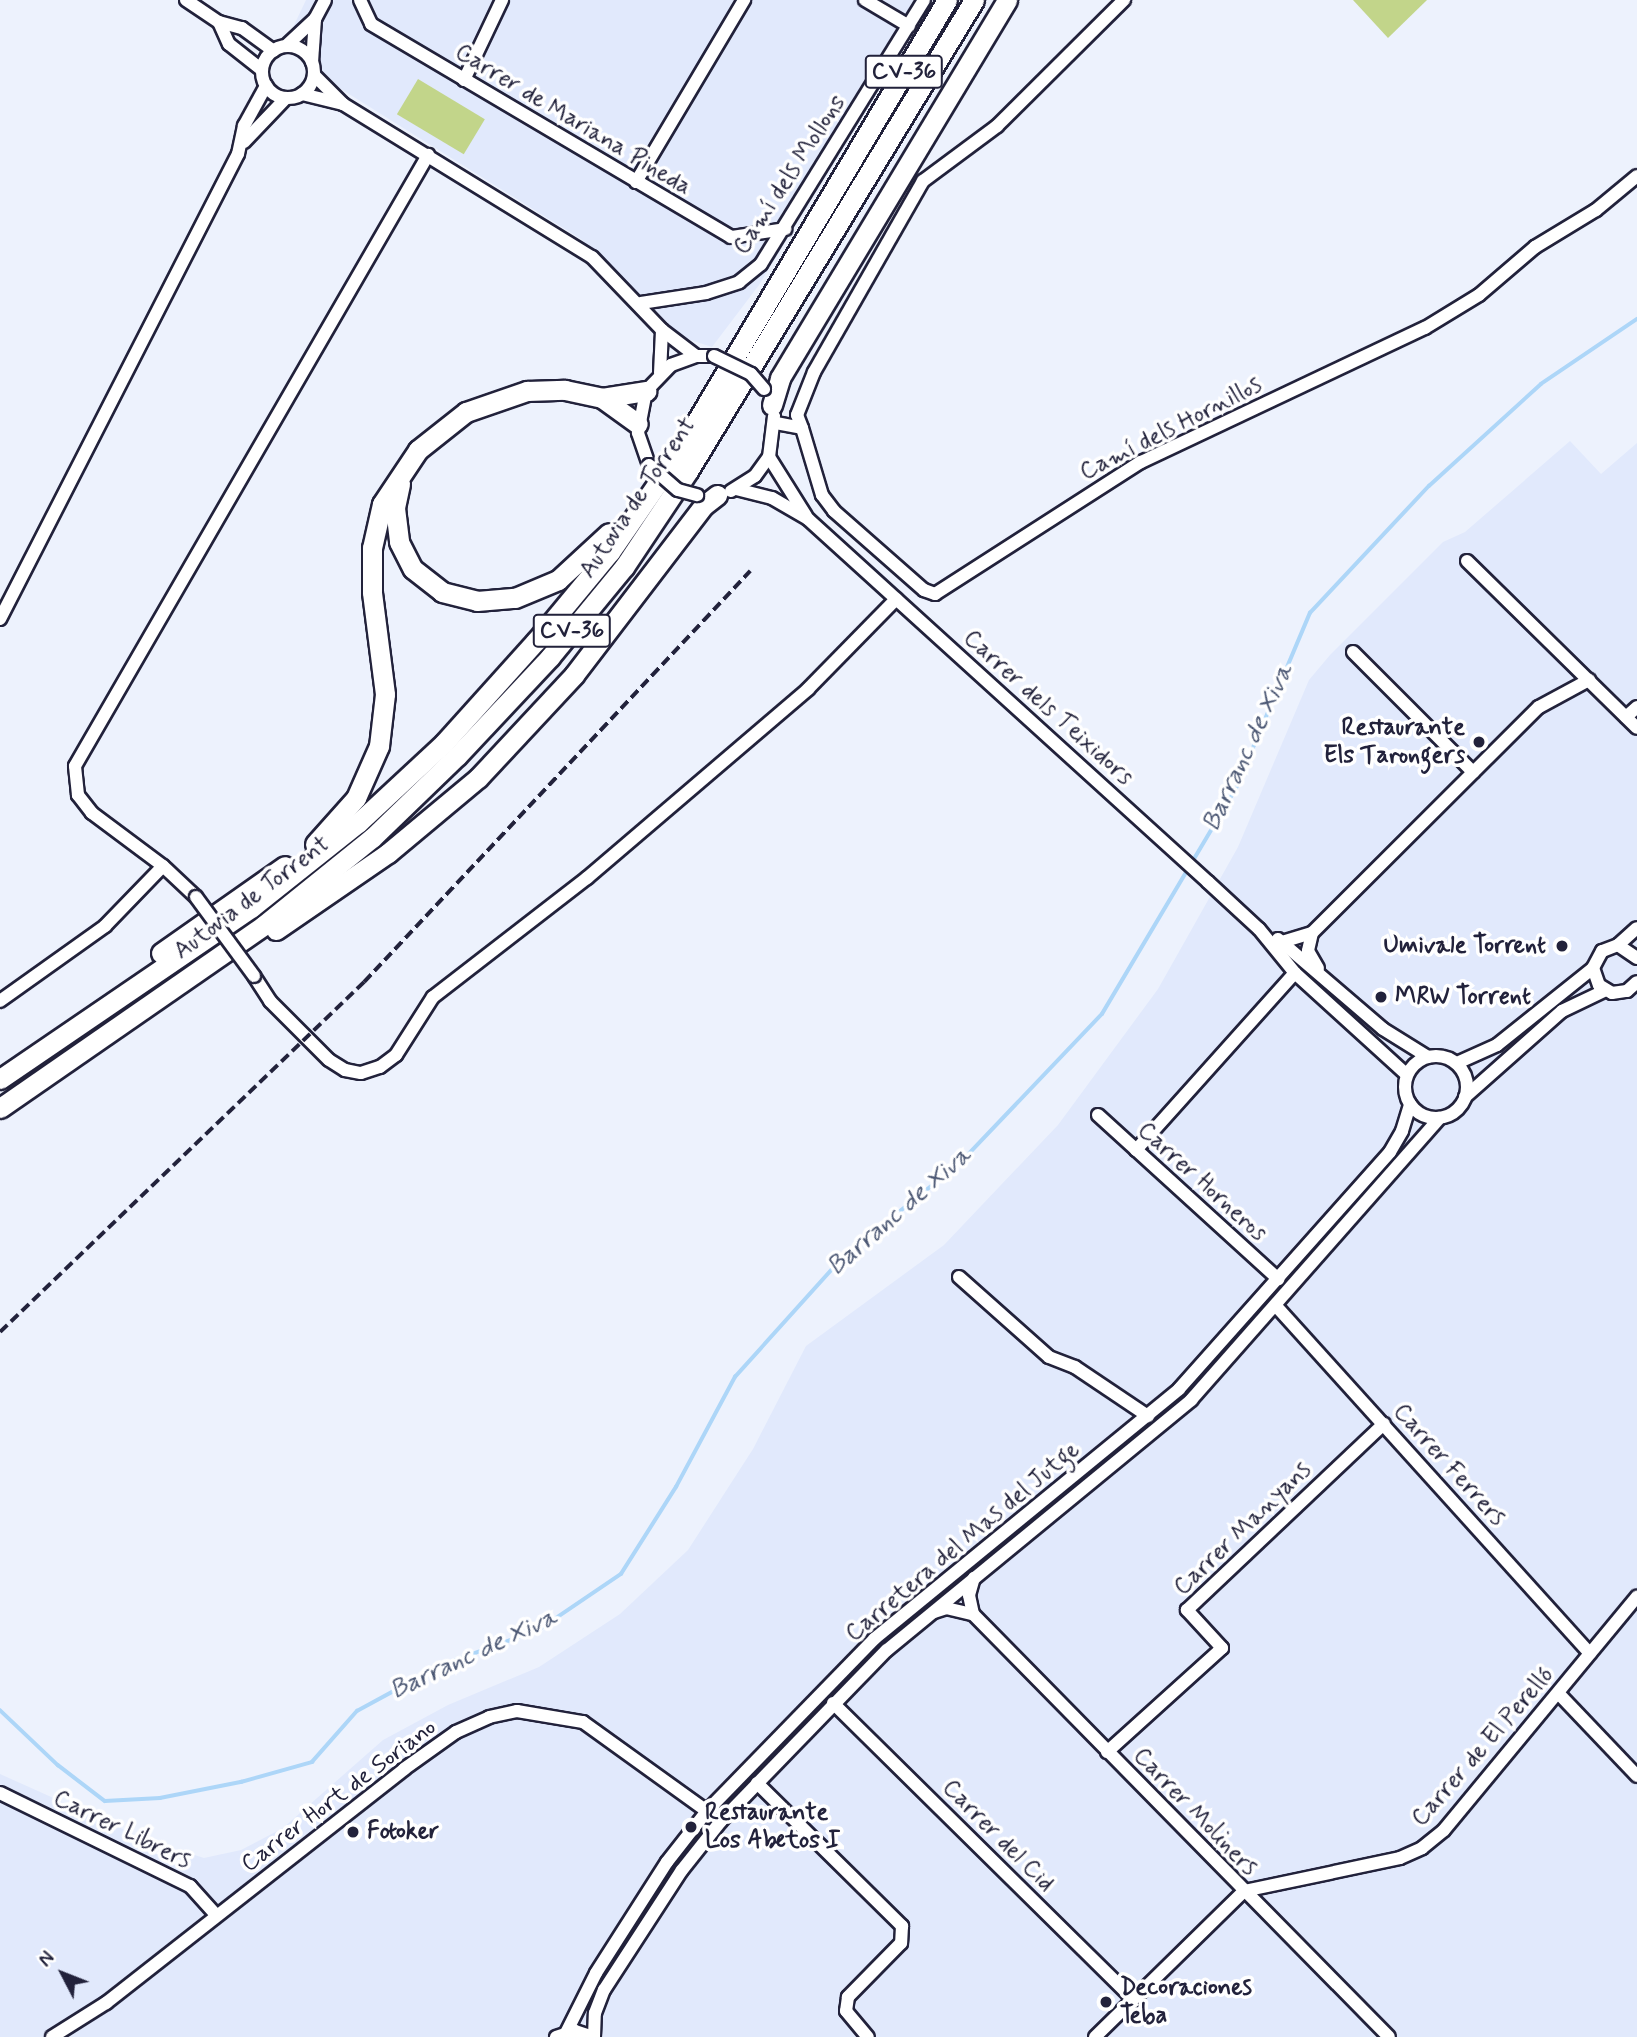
<!DOCTYPE html>
<meta charset="utf-8">
<style>
body{margin:0}
#map{position:relative;width:1637px;height:2037px;overflow:hidden;background:#edf2fd;font-family:Mynerve,sans-serif}
div>[style]{position:absolute}
[style*='--x']{left:calc(var(--x)*1px);top:calc(var(--y)*1px);width:calc(var(--w)*1px);rotate:calc(var(--a)*1deg)}
.built>*{inset:0;background:#e1e9fc}
.green>*{inset:0;background:#c2d58a;transform-origin:0 0}
.stream>*{height:3.5px;margin:-1.75px;padding:0 1.75px;transform-origin:1.75px;border-radius:1.75px;background:#add6f8}
.roads{filter:drop-shadow(2px 0 #22223b) drop-shadow(-2px 0 #22223b) drop-shadow(0 2px #22223b) drop-shadow(0 -2px #22223b)}
.minor>*{height:12px;margin:-6px;padding:0 6px;transform-origin:6px;border-radius:6px;background:#fff}
.minor>.ring{margin:-6px;padding:0;box-sizing:content-box;background:none;border:12px solid #fff;border-radius:50%}
.highway>*{height:19px;margin:-9.5px;padding:0 9.5px;transform-origin:9.5px;border-radius:9.5px;background:#fff}
.rail>*{height:3.5px;margin-top:-1.75px;transform-origin:0;background:repeating-linear-gradient(90deg,#22223b 0 10px,transparent 0 15px)}
.bridges{filter:drop-shadow(2px 0 #22223b) drop-shadow(-2px 0 #22223b) drop-shadow(0 2px #22223b) drop-shadow(0 -2px #22223b)}
.minor-bridge>*{height:12px;margin:-6px;padding:0 6px;transform-origin:6px;border-radius:6px;background:#fff}
.dots>*{width:19px;height:19px;translate:-50% -50%;box-sizing:border-box;border:4px solid #fff;border-radius:50%}
span{translate:-50% -50%;white-space:nowrap;text-align:center;line-height:1.15;-webkit-text-stroke:7px #fff;paint-order:stroke}
.shield-label span{padding:2px 5px;background:#fff;border:2px solid;border-radius:5px;-webkit-text-stroke-width:0}
.shield-label{font-size:23px;color:#22223b;font-weight:700}
.street-label{font-size:24px;color:#22223b}
.poi-label{font-size:24px;color:#22223b;font-weight:700}
.right{translate:-100% -50%;text-align:right}
.left{translate:0 -50%;text-align:left}
.water-label{font-size:26px;color:#4c5874;font-style:italic}
.north{position:absolute;left:28px;top:1939px;width:70px;height:70px;-webkit-text-stroke:5px #fff;paint-order:stroke;rotate:312deg;font-size:19px;font-weight:700;line-height:28px;text-align:center;color:#22223b}
.north::after{content:'';display:block;margin:auto;width:24px;height:32px;background:#22223b;clip-path:polygon(50% 0,100% 100%,50% 72%,0 100%)}
</style>
<div id="map">
<div class="built">
<div style="clip-path:polygon(306px 0,933px 0,759px 285px,712px 347px,672px 334px,581px 239px,333px 84px,287px 40px)"></div>
<div style="clip-path:polygon(1570px 441px,1601px 474px,1637px 443px,1637px 2037px,0 2037px,0 1774px,147px 1840px,204px 1858px,241px 1850px,283px 1828px,383px 1740px,448px 1705px,539px 1667px,620px 1614px,688px 1550px,753px 1449px,806px 1346px,944px 1245px,1058px 1125px,1158px 989px,1238px 847px,1309px 680px,1330px 655px,1443px 542px,1465px 532px)"></div>
</div>
<div class="green">
<div style="clip-path:polygon(1353px 0,1427px 0,1388px 38px)"></div>
<div style="left:418px;top:79px;width:78px;height:41px;rotate:31deg"></div>
</div>
<div class="stream">
<div style="--x:0;--y:1710;--w:80;--a:43.5"></div>
<div style="--x:58;--y:1765;--w:59;--a:37.5"></div>
<div style="--x:105;--y:1801;--w:55;--a:-3.1"></div>
<div style="--x:160;--y:1798;--w:83;--a:-11.2"></div>
<div style="--x:241;--y:1782;--w:74;--a:-15.7"></div>
<div style="--x:312;--y:1762;--w:68;--a:-48.6"></div>
<div style="--x:357;--y:1711;--w:94;--a:-28.5"></div>
<div style="--x:440;--y:1666;--w:107;--a:-20.3"></div>
<div style="--x:540;--y:1629;--w:98;--a:-34.2"></div>
<div style="--x:621;--y:1574;--w:103;--a:-57.7"></div>
<div style="--x:676;--y:1487;--w:125;--a:-61.8"></div>
<div style="--x:735;--y:1377;--w:161;--a:-48"></div>
<div style="--x:843;--y:1257;--w:151;--a:-38.8"></div>
<div style="--x:961;--y:1162;--w:204;--a:-46.4"></div>
<div style="--x:1102;--y:1014;--w:263;--a:-59.3"></div>
<div style="--x:1236;--y:788;--w:190;--a:-67.1"></div>
<div style="--x:1310;--y:613;--w:174;--a:-46.9"></div>
<div style="--x:1429;--y:486;--w:151;--a:-42.3"></div>
<div style="--x:1541;--y:384;--w:116;--a:-34.1"></div>
</div>
<div class="roads">
<div class="minor">
<div style="--x:186;--y:0;--w:40;--a:34"></div>
<div style="--x:219;--y:22;--w:24;--a:15"></div>
<div style="--x:242;--y:28;--w:39;--a:36"></div>
<div style="--x:360;--y:0;--w:26;--a:65"></div>
<div style="--x:371;--y:24;--w:418;--a:30.6"></div>
<div style="--x:731;--y:237;--w:55;--a:-8.4"></div>
<div style="--x:865;--y:0;--w:51;--a:30.6"></div>
<div style="--x:219;--y:22;--w:24;--a:66"></div>
<div style="--x:229;--y:44;--w:42;--a:38.2"></div>
<div style="--x:286;--y:46;--w:40;--a:-43"></div>
<div style="--x:315;--y:19;--w:21;--a:-62"></div>
<div class="ring" style="left:262px;top:46px;width:40px;height:40px"></div>
<div style="--x:312;--y:62;--w:43;--a:-86"></div>
<div style="--x:314;--y:75;--w:41;--a:45"></div>
<div style="--x:343;--y:104;--w:292;--a:31.6"></div>
<div style="--x:592;--y:257;--w:101;--a:46.2"></div>
<div style="--x:662;--y:330;--w:43;--a:37.4"></div>
<div style="--x:464;--y:80;--w:89;--a:-64.6"></div>
<div style="--x:302;--y:94;--w:42;--a:13.7"></div>
<div style="--x:244;--y:142;--w:61;--a:-46.3"></div>
<div style="--x:636;--y:182;--w:212;--a:-59.3"></div>
<div style="--x:641;--y:303;--w:66;--a:-8.7"></div>
<div style="--x:706;--y:293;--w:35;--a:-18"></div>
<div style="--x:739;--y:282;--w:28;--a:-39"></div>
<div style="--x:761;--y:264;--w:310;--a:-58.3"></div>
<div style="--x:660;--y:373;--w:43;--a:-87.3"></div>
<div style="--x:776;--y:423;--w:26;--a:11"></div>
<div style="--x:802;--y:428;--w:70;--a:73.4"></div>
<div style="--x:822;--y:495;--w:20;--a:53"></div>
<div style="--x:834;--y:511;--w:120;--a:41.3"></div>
<div style="--x:924;--y:590;--w:12;--a:20"></div>
<div style="--x:935;--y:594;--w:245;--a:-32.7"></div>
<div style="--x:1141;--y:462;--w:314;--a:-25.3"></div>
<div style="--x:1425;--y:328;--w:63;--a:-31.4"></div>
<div style="--x:1479;--y:295;--w:74;--a:-40.6"></div>
<div style="--x:1535;--y:247;--w:71;--a:-31.2"></div>
<div style="--x:1596;--y:210;--w:53;--a:-39.7"></div>
<div style="--x:802;--y:428;--w:14;--a:-111"></div>
<div style="--x:797;--y:415;--w:46;--a:-68.4"></div>
<div style="--x:814;--y:372;--w:220;--a:-60.3"></div>
<div style="--x:923;--y:181;--w:92;--a:-36.6"></div>
<div style="--x:997;--y:126;--w:179;--a:-44.8"></div>
<div style="--x:769;--y:457;--w:70;--a:57.9"></div>
<div style="--x:649;--y:465;--w:34;--a:-109"></div>
<div style="--x:638;--y:433;--w:43;--a:-79.2"></div>
<div style="--x:646;--y:391;--w:36;--a:-46"></div>
<div style="--x:671;--y:365;--w:27;--a:-20"></div>
<div style="--x:696;--y:356;--w:18;--a:0"></div>
<div style="--x:736;--y:489;--w:37;--a:14"></div>
<div style="--x:772;--y:498;--w:42;--a:30.3"></div>
<div style="--x:808;--y:519;--w:540;--a:42.22"></div>
<div style="--x:1208;--y:882;--w:69;--a:42.7"></div>
<div style="--x:1259;--y:929;--w:57;--a:50.7"></div>
<div style="--x:1295;--y:973;--w:151;--a:42.3"></div>
<div style="--x:731;--y:491;--w:28;--a:-32"></div>
<div style="--x:755;--y:476;--w:24;--a:-54"></div>
<div style="--x:769;--y:457;--w:41;--a:-83"></div>
<div style="--x:1467;--y:561;--w:238;--a:44.5"></div>
<div style="--x:0;--y:619;--w:522;--a:-62.9"></div>
<div style="--x:238;--y:154;--w:29;--a:-78"></div>
<div style="--x:244;--y:126;--w:46;--a:-61.2"></div>
<div style="--x:1353;--y:652;--w:170;--a:45"></div>
<div style="--x:1626;--y:717;--w:15;--a:-42"></div>
<div style="--x:163;--y:866;--w:45;--a:43.2"></div>
<div style="--x:1312;--y:933;--w:18;--a:103"></div>
<div style="--x:1308;--y:951;--w:20;--a:60"></div>
<div style="--x:1278;--y:939;--w:138;--a:40.6"></div>
<div style="--x:1383;--y:1029;--w:53;--a:31.9"></div>
<div style="--x:1282;--y:942;--w:31;--a:-17"></div>
<div style="--x:1312;--y:933;--w:320;--a:-44.9"></div>
<div style="--x:1539;--y:707;--w:57;--a:-28.4"></div>
<div style="--x:1618;--y:945;--w:25;--a:-42"></div>
<div style="--x:1637;--y:958;--w:23;--a:-146"></div>
<div style="--x:1618;--y:945;--w:17;--a:159"></div>
<div style="--x:1602;--y:951;--w:19;--a:118"></div>
<div style="--x:1593;--y:968;--w:18;--a:71"></div>
<div style="--x:1599;--y:985;--w:15;--a:32"></div>
<div style="--x:1612;--y:993;--w:15;--a:-8"></div>
<div style="--x:1627;--y:991;--w:13;--a:-42"></div>
<div style="--x:254;--y:976;--w:30;--a:57"></div>
<div style="--x:270;--y:1001;--w:83;--a:45"></div>
<div style="--x:329;--y:1060;--w:19;--a:32"></div>
<div style="--x:345;--y:1070;--w:16;--a:11"></div>
<div style="--x:361;--y:1073;--w:20;--a:-18"></div>
<div style="--x:380;--y:1067;--w:20;--a:-37"></div>
<div style="--x:396;--y:1055;--w:69;--a:-57.5"></div>
<div style="--x:433;--y:997;--w:195;--a:-37.7"></div>
<div style="--x:587;--y:878;--w:291;--a:-40.5"></div>
<div style="--x:808;--y:689;--w:126;--a:-45.6"></div>
<div style="--x:0;--y:1001;--w:129;--a:-35.5"></div>
<div style="--x:105;--y:926;--w:83;--a:-46"></div>
<div style="--x:163;--y:866;--w:89;--a:-143.3"></div>
<div style="--x:92;--y:813;--w:23;--a:-128"></div>
<div style="--x:78;--y:795;--w:29;--a:-96"></div>
<div style="--x:75;--y:766;--w:706;--a:-59.98"></div>
<div class="ring" style="left:1405px;top:1056px;width:50px;height:50px"></div>
<div style="--x:1457;--y:1063;--w:44;--a:-24.2"></div>
<div style="--x:1497;--y:1045;--w:123;--a:-38.7"></div>
<div style="--x:1465;--y:1097;--w:130;--a:-41.6"></div>
<div style="--x:1562;--y:1011;--w:49;--a:-25.5"></div>
<div style="--x:1098;--y:1115;--w:244;--a:42.3"></div>
<div style="--x:1136;--y:1150;--w:238;--a:-48.1"></div>
<div style="--x:959;--y:1277;--w:120;--a:41.6"></div>
<div style="--x:1049;--y:1357;--w:28;--a:21"></div>
<div style="--x:1075;--y:1367;--w:88;--a:33.9"></div>
<div style="--x:1276;--y:1306;--w:468;--a:47.9"></div>
<div style="--x:934;--y:1612;--w:13;--a:-18"></div>
<div style="--x:946;--y:1608;--w:28;--a:13"></div>
<div style="--x:973;--y:1614;--w:593;--a:45.48"></div>
<div style="--x:973;--y:1614;--w:19;--a:-102"></div>
<div style="--x:969;--y:1595;--w:18;--a:-74"></div>
<div style="--x:1559;--y:1694;--w:113;--a:46.4"></div>
<div style="--x:833;--y:1703;--w:421;--a:44.6"></div>
<div style="--x:1107;--y:1752;--w:155;--a:-42.1"></div>
<div style="--x:1222;--y:1648;--w:52;--a:-132.6"></div>
<div style="--x:1187;--y:1610;--w:271;--a:-43.4"></div>
<div style="--x:757;--y:1783;--w:204;--a:44.6"></div>
<div style="--x:902;--y:1926;--w:17;--a:93"></div>
<div style="--x:901;--y:1943;--w:76;--a:134.5"></div>
<div style="--x:848;--y:1997;--w:14;--a:98"></div>
<div style="--x:846;--y:2011;--w:34;--a:50"></div>
<div style="--x:0;--y:1793;--w:212;--a:26.1"></div>
<div style="--x:190;--y:1886;--w:39;--a:48"></div>
<div style="--x:566;--y:2033;--w:67;--a:-63.4"></div>
<div style="--x:596;--y:1973;--w:132;--a:-57.4"></div>
<div style="--x:667;--y:1862;--w:65;--a:-51.9"></div>
<div style="--x:707;--y:1811;--w:240;--a:-45.8"></div>
<div style="--x:874;--y:1639;--w:394;--a:-39.3"></div>
<div style="--x:1179;--y:1389;--w:317;--a:-48.3"></div>
<div style="--x:1390;--y:1152;--w:24;--a:-60"></div>
<div style="--x:1402;--y:1131;--w:28;--a:-73"></div>
<div style="--x:52;--y:2037;--w:64;--a:-32.2"></div>
<div style="--x:106;--y:2003;--w:379;--a:-38.1"></div>
<div style="--x:404;--y:1769;--w:64;--a:-35.4"></div>
<div style="--x:456;--y:1732;--w:36;--a:-24"></div>
<div style="--x:489;--y:1717;--w:29;--a:-12"></div>
<div style="--x:517;--y:1711;--w:67;--a:9.5"></div>
<div style="--x:583;--y:1722;--w:153;--a:35.7"></div>
<div style="--x:556;--y:2037;--w:20;--a:-18"></div>
<div style="--x:575;--y:2031;--w:19;--a:18"></div>
<div style="--x:594;--y:2037;--w:24;--a:-88"></div>
<div style="--x:595;--y:2013;--w:25;--a:-69"></div>
<div style="--x:604;--y:1990;--w:143;--a:-57"></div>
<div style="--x:682;--y:1870;--w:63;--a:-51.5"></div>
<div style="--x:721;--y:1821;--w:238;--a:-45.9"></div>
<div style="--x:887;--y:1650;--w:394;--a:-39.4"></div>
<div style="--x:1191;--y:1400;--w:376;--a:-48.6"></div>
<div style="--x:1095;--y:2037;--w:209;--a:-44.4"></div>
<div style="--x:1244;--y:1891;--w:159;--a:-11.9"></div>
<div style="--x:1400;--y:1858;--w:24;--a:-24"></div>
<div style="--x:1422;--y:1848;--w:28;--a:-39"></div>
<div style="--x:1444;--y:1830;--w:303;--a:-50.4"></div>
</div>
<div class="highway">
<div style="--x:602;--y:398;--w:45;--a:-9"></div>
<div style="--x:772;--y:405;--w:28;--a:-73"></div>
<div style="--x:780;--y:378;--w:441;--a:-59"></div>
<div style="--x:400;--y:484;--w:25;--a:102"></div>
<div style="--x:395;--y:508;--w:34;--a:83"></div>
<div style="--x:399;--y:542;--w:30;--a:63"></div>
<div style="--x:413;--y:569;--w:37;--a:38"></div>
<div style="--x:442;--y:592;--w:36;--a:14"></div>
<div style="--x:477;--y:601;--w:38;--a:-5"></div>
<div style="--x:515;--y:598;--w:47;--a:-22.7"></div>
<div style="--x:558;--y:580;--w:69;--a:-42.7"></div>
<div style="--x:315;--y:844;--w:62;--a:-48.3"></div>
<div style="--x:356;--y:798;--w:57;--a:-66.1"></div>
<div style="--x:379;--y:746;--w:52;--a:-83.4"></div>
<div style="--x:385;--y:694;--w:103;--a:-97.3"></div>
<div style="--x:372;--y:592;--w:44;--a:-90"></div>
<div style="--x:372;--y:548;--w:45;--a:-77.2"></div>
<div style="--x:382;--y:504;--w:65;--a:-56.3"></div>
<div style="--x:418;--y:450;--w:61;--a:-38.4"></div>
<div style="--x:466;--y:412;--w:65;--a:-19"></div>
<div style="--x:527;--y:391;--w:38;--a:-2"></div>
<div style="--x:565;--y:390;--w:38;--a:12"></div>
<div style="--x:602;--y:398;--w:44;--a:35.8"></div>
<div style="--x:276;--y:930;--w:136;--a:-34.5"></div>
<div style="--x:388;--y:853;--w:117;--a:-39.8"></div>
<div style="--x:478;--y:778;--w:141;--a:-47"></div>
<div style="--x:574;--y:675;--w:213;--a:-52.6"></div>
<div style="--x:703;--y:506;--w:18;--a:-38"></div>
<div style="--x:161;--y:953;--w:151;--a:-35.1"></div>
<div style="--x:0;--y:1079;--w:304;--a:-34.3"></div>
<div style="--x:251;--y:908;--w:137;--a:-38.5"></div>
<div style="--x:358;--y:823;--w:117;--a:-42.9"></div>
<div style="--x:444;--y:743;--w:137;--a:-48"></div>
<div style="--x:536;--y:641;--w:116;--a:-50.3"></div>
<div style="--x:610;--y:552;--w:111;--a:-55.3"></div>
<div style="--x:673;--y:461;--w:536;--a:-59.27"></div>
<div style="--x:0;--y:1108;--w:321;--a:-34.7"></div>
<div style="--x:264;--y:925;--w:139;--a:-38.9"></div>
<div style="--x:372;--y:838;--w:118;--a:-44"></div>
<div style="--x:457;--y:756;--w:136;--a:-46.8"></div>
<div style="--x:550;--y:657;--w:117;--a:-50.6"></div>
<div style="--x:624;--y:567;--w:115;--a:-56.3"></div>
<div style="--x:688;--y:471;--w:551;--a:-58.73"></div>
</div>
</div>
<div class="rail">
<div style="--x:0;--y:1332;--w:505;--a:-43.88"></div>
<div style="--x:364;--y:982;--w:564;--a:-46.8"></div>
</div>
<div class="bridges">
<div class="minor-bridge">
<div style="--x:714;--y:356;--w:41;--a:25.9"></div>
<div style="--x:751;--y:374;--w:20;--a:49"></div>
<div style="--x:649;--y:465;--w:38;--a:41"></div>
<div style="--x:678;--y:490;--w:20;--a:15"></div>
<div style="--x:196;--y:897;--w:98;--a:53.7"></div>
</div>
</div>
<div class="dots">
<div style="left:1479px;top:742px;background:#22223b"></div>
<div style="left:1562px;top:946px;background:#22223b"></div>
<div style="left:1381px;top:997px;background:#22223b"></div>
<div style="left:691px;top:1827px;background:#22223b"></div>
<div style="left:353px;top:1832px;background:#22223b"></div>
<div style="left:1106px;top:2002px;background:#22223b"></div>
</div>
<div class="shield-label">
<span style="left:904px;top:72px">CV-36</span>
<span style="left:572px;top:631px">CV-36</span>
</div>
<div class="street-label">
<span style="left:573px;top:120px;rotate:31deg">Carrer de Mariana Pineda</span>
<span style="left:790px;top:175px;rotate:-57deg">Camí dels Mollons</span>
<span style="left:1171px;top:429px;rotate:-27deg">Camí dels Hornillos</span>
<span style="left:638px;top:498px;rotate:-56deg">Autovia de Torrent</span>
<span style="left:1048px;top:708px;rotate:42deg">Carrer dels Teixidors</span>
<span style="left:252px;top:898px;rotate:-37deg">Autovia de Torrent</span>
<span style="left:1202px;top:1182px;rotate:42deg">Carrer Horneros</span>
<span style="left:1449px;top:1465px;rotate:48deg">Carrer Ferrers</span>
<span style="left:1243px;top:1529px;rotate:-44deg">Carrer Manyans</span>
<span style="left:963px;top:1542px;rotate:-40deg">Carretera del Mas del Jutge</span>
<span style="left:1483px;top:1747px;rotate:-49deg">Carrer de El Perelló</span>
<span style="left:339px;top:1796px;rotate:-37deg">Carrer Hort de Soriano</span>
<span style="left:1195px;top:1812px;rotate:46deg">Carrer Moliners</span>
<span style="left:122px;top:1830px;rotate:26deg">Carrer Librers</span>
<span style="left:998px;top:1836px;rotate:45deg">Carrer del Cid</span>
</div>
<div class="poi-label">
<span class="right" style="left:1465px;top:742px">Restaurante<br>Els Tarongers</span>
<span class="right" style="left:1546px;top:946px">Umivale Torrent</span>
<span class="left" style="left:1395px;top:997px">MRW Torrent</span>
<span class="left" style="left:705px;top:1827px">Restaurante<br>Los Abetos I</span>
<span class="left" style="left:367px;top:1832px">Fotoker</span>
<span class="left" style="left:1120px;top:2002px">Decoraciones<br>Teba</span>
</div>
<div class="water-label">
<span style="left:1249px;top:748px;rotate:-65deg">Barranc de Xiva</span>
<span style="left:900px;top:1212px;rotate:-41deg">Barranc de Xiva</span>
<span style="left:474px;top:1655px;rotate:-25deg">Barranc de Xiva</span>
</div>
<div class="north">N</div>
</div>
